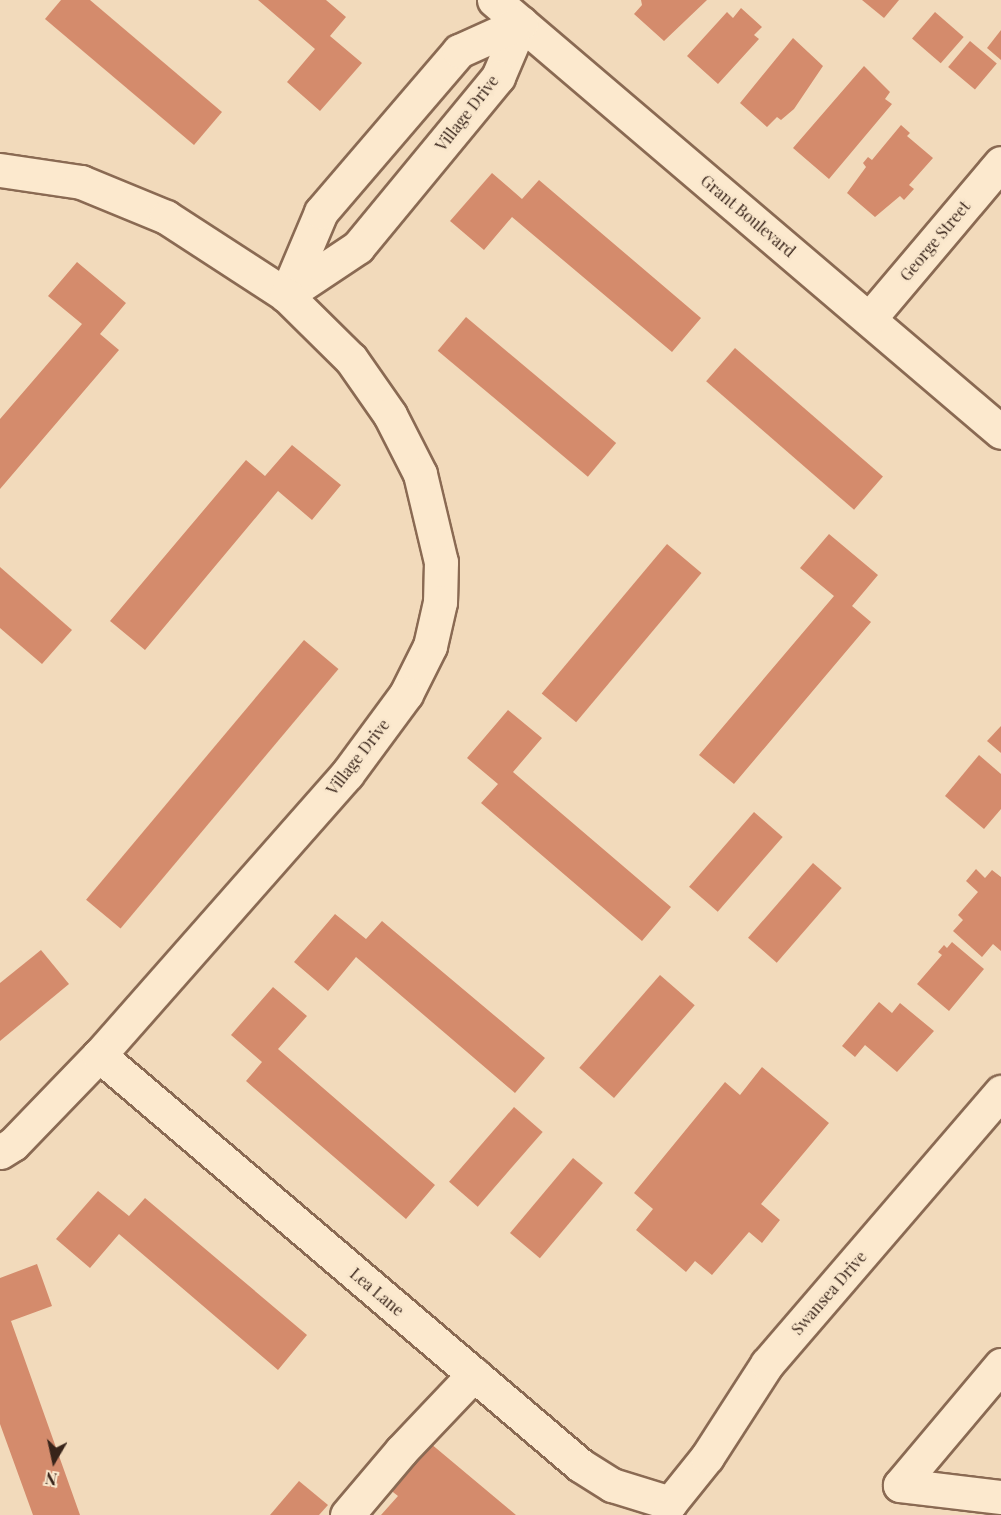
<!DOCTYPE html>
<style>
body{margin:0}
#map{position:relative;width:1001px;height:1515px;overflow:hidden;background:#f2dabb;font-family:"Playfair Display",serif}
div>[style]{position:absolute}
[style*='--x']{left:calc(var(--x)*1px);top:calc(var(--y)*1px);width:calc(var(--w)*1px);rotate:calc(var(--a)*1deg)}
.building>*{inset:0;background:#d48b6c;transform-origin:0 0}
.roads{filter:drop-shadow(2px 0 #8a6a53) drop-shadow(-2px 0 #8a6a53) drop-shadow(0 2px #8a6a53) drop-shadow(0 -2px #8a6a53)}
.minor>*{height:33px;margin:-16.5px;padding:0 16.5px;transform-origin:16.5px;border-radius:16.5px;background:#fce9ce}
span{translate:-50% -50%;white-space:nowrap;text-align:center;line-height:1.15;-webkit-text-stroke:5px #f9e6cb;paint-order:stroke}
.street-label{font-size:16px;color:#38241a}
.north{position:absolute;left:24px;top:1431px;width:60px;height:60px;-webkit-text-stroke:4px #f9e6cb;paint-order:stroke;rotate:189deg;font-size:16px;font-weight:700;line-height:24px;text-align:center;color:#38241a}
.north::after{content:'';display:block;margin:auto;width:21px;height:27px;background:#38241a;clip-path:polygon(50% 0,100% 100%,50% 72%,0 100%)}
</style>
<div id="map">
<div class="building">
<div style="clip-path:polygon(61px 0,90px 0,222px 112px,194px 145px,45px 19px)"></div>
<div style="clip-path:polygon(258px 0,326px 0,346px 17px,330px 36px,362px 63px,320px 111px,287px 82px,315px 49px)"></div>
<div style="clip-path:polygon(641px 0,707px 0,664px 41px,634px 14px,642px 5px)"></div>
<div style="clip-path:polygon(862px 0,899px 0,884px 18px)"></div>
<div style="clip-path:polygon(741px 8px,762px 27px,754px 35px,759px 39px,718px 84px,687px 56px,727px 12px,733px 18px)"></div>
<div style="left:935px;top:12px;width:38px;height:35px;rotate:41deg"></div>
<div style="clip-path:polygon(1001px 30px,1001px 60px,987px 48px)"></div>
<div style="clip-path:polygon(793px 38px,823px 66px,794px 109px,781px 120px,777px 117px,767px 127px,740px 103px)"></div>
<div style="left:970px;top:41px;width:35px;height:34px;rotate:40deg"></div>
<div style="clip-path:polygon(864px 66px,890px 92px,885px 99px,892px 104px,829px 179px,793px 148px)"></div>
<div style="clip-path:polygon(901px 125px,910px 133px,907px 136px,933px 158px,909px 185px,914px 189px,904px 200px,900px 196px,875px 217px,847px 193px,866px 167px,863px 163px,868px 157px,872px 160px)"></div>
<div style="clip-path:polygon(492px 173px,522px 199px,539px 180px,701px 318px,672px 352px,512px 217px,484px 250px,450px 221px)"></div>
<div style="clip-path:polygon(77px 262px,126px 303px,100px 334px,119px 350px,0 489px,0 419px,82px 324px,48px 296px)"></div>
<div style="left:466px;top:317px;width:196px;height:44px;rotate:40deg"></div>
<div style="left:735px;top:348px;width:196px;height:44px;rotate:41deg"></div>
<div style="clip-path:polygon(292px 445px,341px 485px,312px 520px,278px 491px,145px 650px,110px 621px,246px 460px,265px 476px)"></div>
<div style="clip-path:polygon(829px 534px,878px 575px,852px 606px,871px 622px,734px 784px,699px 755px,834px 596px,800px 568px)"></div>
<div style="left:667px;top:544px;width:45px;height:195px;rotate:40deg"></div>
<div style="clip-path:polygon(0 567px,72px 630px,42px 664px,0 628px)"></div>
<div style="left:304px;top:640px;width:45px;height:339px;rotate:40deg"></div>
<div style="clip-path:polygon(508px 710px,542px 738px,513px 772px,671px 907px,642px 941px,481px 803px,498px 784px,467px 758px)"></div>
<div style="clip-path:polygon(1001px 726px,1001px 753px,987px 741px)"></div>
<div style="clip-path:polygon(979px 755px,1001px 774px,1001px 809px,984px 829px,945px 796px)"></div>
<div style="left:754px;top:812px;width:38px;height:99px;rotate:41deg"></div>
<div style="left:813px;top:863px;width:38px;height:99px;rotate:41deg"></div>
<div style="clip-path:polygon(976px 869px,985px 878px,992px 870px,1001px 877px,1001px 951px,993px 944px,982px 957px,953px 931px,963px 920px,958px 915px,978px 892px,966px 881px)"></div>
<div style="clip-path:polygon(335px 914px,366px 939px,382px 921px,545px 1058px,515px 1093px,356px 957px,328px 991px,294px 962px)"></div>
<div style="clip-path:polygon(952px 942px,984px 969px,949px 1011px,917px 984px,942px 955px,938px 952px,944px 945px,947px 948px)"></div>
<div style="clip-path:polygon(41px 950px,69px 984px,0 1041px,0 983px)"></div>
<div style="left:660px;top:975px;width:46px;height:123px;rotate:41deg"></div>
<div style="clip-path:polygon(273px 987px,307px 1016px,278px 1049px,435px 1185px,406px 1219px,246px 1081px,262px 1062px,231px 1035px)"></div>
<div style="clip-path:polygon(879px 1002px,892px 1013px,900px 1003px,934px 1031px,897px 1072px,865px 1045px,855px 1057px,842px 1046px)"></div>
<div style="clip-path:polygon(762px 1067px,829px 1123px,761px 1204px,780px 1220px,762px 1243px,749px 1232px,712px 1275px,695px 1261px,686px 1272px,636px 1230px,653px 1209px,634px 1193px,725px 1082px,740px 1095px)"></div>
<div style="left:514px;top:1107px;width:38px;height:99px;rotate:41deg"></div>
<div style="left:573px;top:1158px;width:39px;height:98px;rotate:40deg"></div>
<div style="clip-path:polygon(98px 1191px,129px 1216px,145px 1198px,307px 1335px,278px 1370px,119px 1234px,90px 1268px,56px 1239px)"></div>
<div style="clip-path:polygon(37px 1264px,52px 1306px,11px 1321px,80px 1515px,33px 1515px,0 1424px,0 1278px)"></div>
<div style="clip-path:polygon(424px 1438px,516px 1515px,381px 1515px,398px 1496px,384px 1485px)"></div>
<div style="clip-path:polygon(299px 1481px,328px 1505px,319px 1515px,270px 1515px)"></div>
</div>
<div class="roads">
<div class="minor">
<div style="--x:494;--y:0;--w:666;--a:40.43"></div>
<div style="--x:521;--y:23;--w:59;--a:113.1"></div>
<div style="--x:498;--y:77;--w:220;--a:129.5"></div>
<div style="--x:358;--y:247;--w:87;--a:146.3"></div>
<div style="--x:286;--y:295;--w:90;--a:-67.1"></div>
<div style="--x:321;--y:212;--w:212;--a:-49.4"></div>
<div style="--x:459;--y:51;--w:68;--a:-24.3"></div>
<div style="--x:0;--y:170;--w:82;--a:8.4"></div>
<div style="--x:81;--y:182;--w:92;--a:22.4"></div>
<div style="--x:166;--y:217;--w:143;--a:33"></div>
<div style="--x:286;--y:295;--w:91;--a:44.6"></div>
<div style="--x:351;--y:359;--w:68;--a:55.1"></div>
<div style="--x:390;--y:415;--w:66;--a:63"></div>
<div style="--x:420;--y:474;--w:90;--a:76.6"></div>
<div style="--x:441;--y:562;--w:40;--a:91.4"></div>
<div style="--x:440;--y:602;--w:45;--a:102.8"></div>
<div style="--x:430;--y:646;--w:54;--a:116.6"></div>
<div style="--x:406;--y:694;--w:99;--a:126.4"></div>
<div style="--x:347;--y:774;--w:375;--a:131.4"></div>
<div style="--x:99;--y:1055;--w:124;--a:134"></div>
<div style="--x:13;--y:1144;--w:15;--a:148"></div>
<div style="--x:869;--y:319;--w:204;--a:-49.8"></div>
<div style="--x:99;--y:1055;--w:632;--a:40.44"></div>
<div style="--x:580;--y:1465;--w:38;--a:32"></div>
<div style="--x:612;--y:1485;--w:61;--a:17.2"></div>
<div style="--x:1001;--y:1365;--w:157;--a:130.1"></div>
<div style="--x:900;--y:1485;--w:102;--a:6.8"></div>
<div style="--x:670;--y:1503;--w:59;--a:-51.2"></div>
<div style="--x:707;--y:1457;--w:111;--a:-57.2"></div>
<div style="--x:767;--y:1364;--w:359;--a:-49.3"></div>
<div style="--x:347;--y:1515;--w:84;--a:-49.8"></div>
<div style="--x:401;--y:1451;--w:106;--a:-46.5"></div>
</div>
</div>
<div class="street-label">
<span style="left:467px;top:113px;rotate:-52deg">Village Drive</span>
<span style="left:748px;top:216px;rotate:40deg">Grant Boulevard</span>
<span style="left:935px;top:241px;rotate:-50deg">George Street</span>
<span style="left:358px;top:757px;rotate:-52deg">Village Drive</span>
<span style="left:377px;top:1292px;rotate:40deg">Lea Lane</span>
<span style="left:829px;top:1293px;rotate:-49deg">Swansea Drive</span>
</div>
<div class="north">N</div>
</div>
